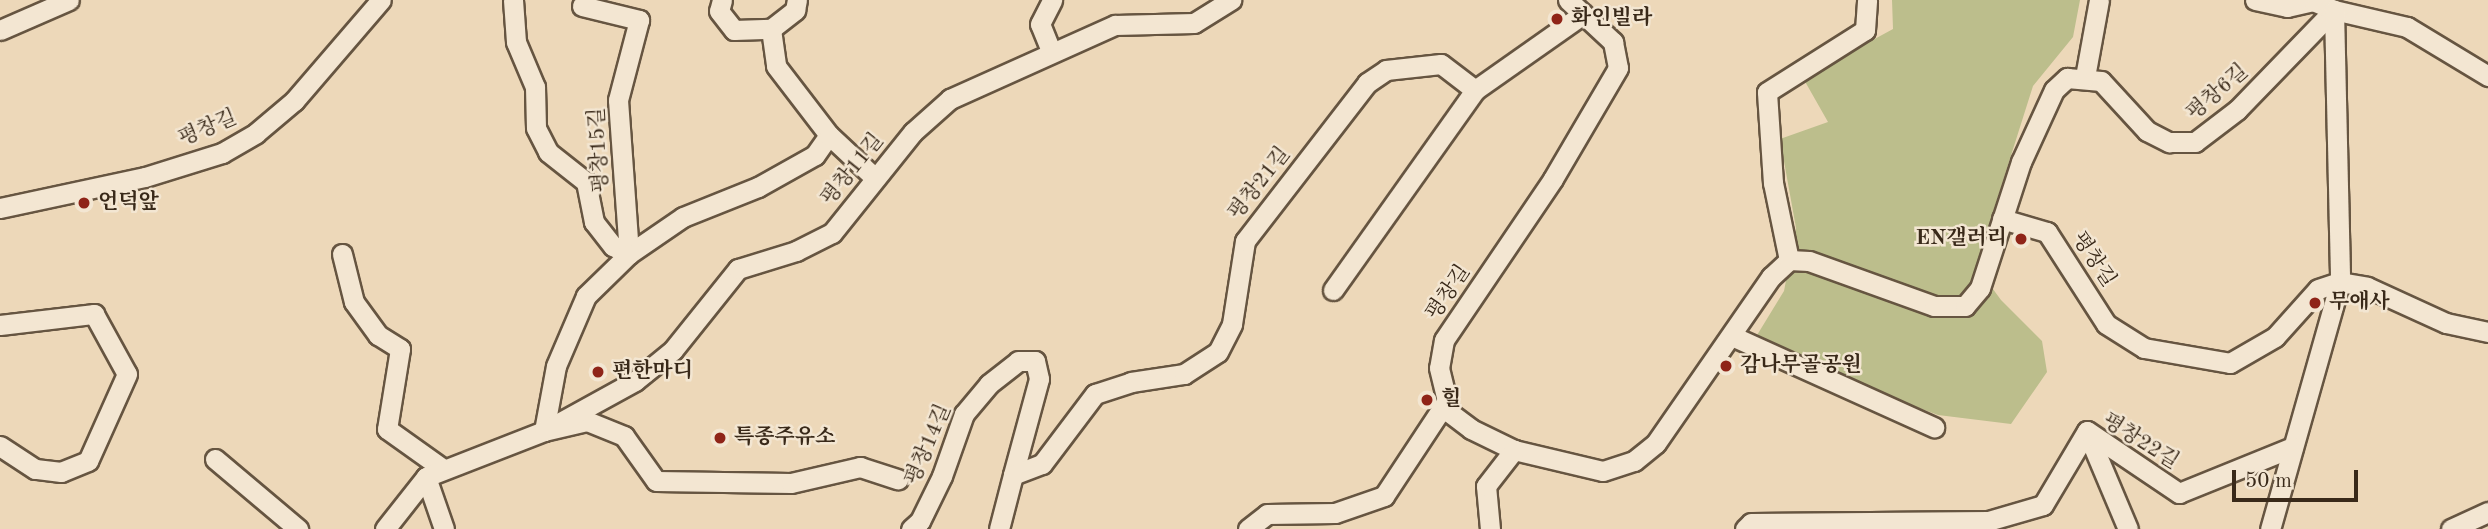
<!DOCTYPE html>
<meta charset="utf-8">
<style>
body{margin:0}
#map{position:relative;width:2488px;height:529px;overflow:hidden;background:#edd8b9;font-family:"Old Standard TT","Noto Serif KR",serif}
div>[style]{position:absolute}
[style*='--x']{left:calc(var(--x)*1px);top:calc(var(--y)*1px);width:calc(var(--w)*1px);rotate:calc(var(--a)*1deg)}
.green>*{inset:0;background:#bcbe8c}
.roads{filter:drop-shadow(2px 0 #665541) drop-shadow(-2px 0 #665541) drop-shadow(0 2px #665541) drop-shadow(0 -2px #665541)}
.minor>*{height:19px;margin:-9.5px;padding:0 9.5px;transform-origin:9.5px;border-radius:9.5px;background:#f3e6d2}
.dots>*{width:19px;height:19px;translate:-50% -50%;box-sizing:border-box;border:4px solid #f3e6d2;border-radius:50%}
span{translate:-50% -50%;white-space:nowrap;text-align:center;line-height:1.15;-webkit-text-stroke:5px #f3e6d2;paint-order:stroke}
.poi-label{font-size:21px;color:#392919;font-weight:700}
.left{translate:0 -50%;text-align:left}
.right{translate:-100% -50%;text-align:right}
.street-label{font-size:21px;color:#392919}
.scale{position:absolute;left:2232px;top:470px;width:126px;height:32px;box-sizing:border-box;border:4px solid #392919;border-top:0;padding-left:9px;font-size:21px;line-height:24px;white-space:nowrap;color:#392919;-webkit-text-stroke:5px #f3e6d2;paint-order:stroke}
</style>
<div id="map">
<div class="green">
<div style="clip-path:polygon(1892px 0,2080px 0,2073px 37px,2033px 86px,1976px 266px,2001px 300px,2042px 341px,2047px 372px,2011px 424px,1938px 415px,1751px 345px,1784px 291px,1796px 228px,1780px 139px,1828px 122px,1803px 78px,1893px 29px)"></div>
</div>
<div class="roads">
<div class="minor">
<div style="--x:513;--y:0;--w:42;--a:85.9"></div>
<div style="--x:516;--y:42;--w:49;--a:67.1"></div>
<div style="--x:535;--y:87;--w:41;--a:88.6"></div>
<div style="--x:536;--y:128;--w:27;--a:63"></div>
<div style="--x:548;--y:152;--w:48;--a:38.3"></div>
<div style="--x:586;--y:182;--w:41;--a:78.7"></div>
<div style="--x:594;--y:222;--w:31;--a:52"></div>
<div style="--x:613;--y:246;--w:18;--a:27"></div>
<div style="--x:629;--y:254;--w:65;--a:-34.4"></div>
<div style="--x:683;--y:217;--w:81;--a:-21.8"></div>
<div style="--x:758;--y:187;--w:65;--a:-29.3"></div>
<div style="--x:815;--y:155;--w:24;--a:-55"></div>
<div style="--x:722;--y:0;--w:11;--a:105"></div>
<div style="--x:719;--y:11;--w:24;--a:52"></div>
<div style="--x:734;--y:30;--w:37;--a:-2"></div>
<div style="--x:771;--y:29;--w:31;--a:-38"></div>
<div style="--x:795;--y:10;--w:10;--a:-79"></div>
<div style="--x:1568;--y:0;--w:62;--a:43"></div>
<div style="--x:1613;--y:42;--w:26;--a:79"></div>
<div style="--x:1618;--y:68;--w:129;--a:120.4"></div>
<div style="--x:1553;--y:179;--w:194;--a:124.1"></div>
<div style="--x:1444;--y:340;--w:28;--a:100"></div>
<div style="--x:1439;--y:368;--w:46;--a:76.3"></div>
<div style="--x:1450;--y:413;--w:26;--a:37"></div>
<div style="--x:1471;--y:429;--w:48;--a:26"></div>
<div style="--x:1514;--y:450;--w:91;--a:13.3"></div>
<div style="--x:1603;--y:471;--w:33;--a:-18"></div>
<div style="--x:1634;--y:461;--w:28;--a:-39"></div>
<div style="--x:1656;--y:443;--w:202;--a:-55.3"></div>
<div style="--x:1771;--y:277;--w:25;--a:-43"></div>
<div style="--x:1789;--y:260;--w:20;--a:3"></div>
<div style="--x:1809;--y:261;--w:133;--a:19.8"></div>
<div style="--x:1934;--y:306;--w:31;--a:0"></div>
<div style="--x:1965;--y:306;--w:23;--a:-50"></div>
<div style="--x:1980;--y:288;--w:133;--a:-72"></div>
<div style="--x:2021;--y:162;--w:79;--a:-65.4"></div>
<div style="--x:2054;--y:90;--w:18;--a:-43"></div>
<div style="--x:2067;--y:78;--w:34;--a:5"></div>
<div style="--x:2101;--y:81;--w:68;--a:47.4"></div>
<div style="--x:2147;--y:131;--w:25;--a:27"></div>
<div style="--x:2169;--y:142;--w:26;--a:0"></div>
<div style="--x:2195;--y:142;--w:53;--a:-37.3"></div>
<div style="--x:2237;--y:110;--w:139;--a:-45.9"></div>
<div style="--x:2334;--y:10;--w:75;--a:13.1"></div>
<div style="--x:2407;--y:27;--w:95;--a:31.2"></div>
<div style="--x:2255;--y:0;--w:33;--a:12"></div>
<div style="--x:2287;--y:7;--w:27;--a:-13"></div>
<div style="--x:2313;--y:1;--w:23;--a:23"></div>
<div style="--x:2334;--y:10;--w:272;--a:88.7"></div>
<div style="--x:2340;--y:282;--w:257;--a:105.8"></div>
<div style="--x:582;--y:6;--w:59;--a:13.8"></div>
<div style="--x:639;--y:20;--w:83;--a:104.7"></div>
<div style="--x:618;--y:100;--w:154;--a:85.9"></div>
<div style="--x:629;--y:254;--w:60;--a:135.7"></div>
<div style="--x:586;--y:296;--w:76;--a:113.2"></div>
<div style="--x:556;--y:366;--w:66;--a:100.5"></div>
<div style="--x:544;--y:431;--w:44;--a:-13.1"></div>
<div style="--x:587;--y:421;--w:40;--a:22"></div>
<div style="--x:624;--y:436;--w:55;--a:54.6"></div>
<div style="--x:656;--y:481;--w:135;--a:0.8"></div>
<div style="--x:791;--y:483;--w:71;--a:-13.1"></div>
<div style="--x:860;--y:467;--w:40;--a:18"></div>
<div style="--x:771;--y:29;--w:37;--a:82"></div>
<div style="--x:776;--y:66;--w:87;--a:52.5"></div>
<div style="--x:829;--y:135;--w:63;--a:43.1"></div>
<div style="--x:0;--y:30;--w:75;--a:-23.5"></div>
<div style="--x:1051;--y:51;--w:29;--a:-112"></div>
<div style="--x:1040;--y:24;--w:27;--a:-63"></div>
<div style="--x:2085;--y:77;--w:78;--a:-79.7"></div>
<div style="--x:0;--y:208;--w:148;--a:-12.1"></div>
<div style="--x:145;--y:177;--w:81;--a:-17.3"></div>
<div style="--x:222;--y:153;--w:39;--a:-30"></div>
<div style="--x:256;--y:133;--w:50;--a:-40.1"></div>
<div style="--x:294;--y:101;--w:133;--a:-49.3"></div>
<div style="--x:2002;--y:219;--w:47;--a:16.1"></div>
<div style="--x:2047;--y:232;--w:109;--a:57.3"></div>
<div style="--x:2106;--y:324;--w:45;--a:32.3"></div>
<div style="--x:2144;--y:348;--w:87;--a:9.9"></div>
<div style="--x:2230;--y:363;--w:52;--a:-30"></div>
<div style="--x:2275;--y:337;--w:64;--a:-48.1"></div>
<div style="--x:2318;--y:289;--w:23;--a:-18"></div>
<div style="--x:2340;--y:282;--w:27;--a:10"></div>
<div style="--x:2367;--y:287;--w:87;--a:24.5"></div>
<div style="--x:2446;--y:323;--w:43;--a:12.1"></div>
<div style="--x:342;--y:254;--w:49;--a:76"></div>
<div style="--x:354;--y:302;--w:41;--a:54"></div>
<div style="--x:378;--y:335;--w:26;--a:32"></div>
<div style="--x:400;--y:349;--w:81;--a:99.2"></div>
<div style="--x:387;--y:429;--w:69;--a:35.5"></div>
<div style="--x:1789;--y:260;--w:79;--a:-101.7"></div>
<div style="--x:1773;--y:183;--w:91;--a:-93.8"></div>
<div style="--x:1767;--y:92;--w:116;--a:-32.3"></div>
<div style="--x:1865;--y:30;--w:30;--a:-86"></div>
<div style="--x:1333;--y:290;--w:245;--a:-54.6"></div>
<div style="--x:1475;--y:90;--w:132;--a:-35.1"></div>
<div style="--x:0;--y:325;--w:95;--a:-6.7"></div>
<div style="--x:94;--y:314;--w:68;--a:61.2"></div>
<div style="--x:127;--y:374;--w:95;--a:114.1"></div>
<div style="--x:88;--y:461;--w:29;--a:158"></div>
<div style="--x:61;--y:472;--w:26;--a:-173"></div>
<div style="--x:35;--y:469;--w:42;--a:-146.7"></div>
<div style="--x:1732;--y:336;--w:222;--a:24.3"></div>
<div style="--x:2087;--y:432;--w:105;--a:67.1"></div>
<div style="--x:215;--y:459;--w:109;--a:40.1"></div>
<div style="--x:426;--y:477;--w:55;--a:70.9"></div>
<div style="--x:385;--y:529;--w:66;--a:-51.7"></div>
<div style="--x:426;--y:477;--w:127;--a:-21.3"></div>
<div style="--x:544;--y:431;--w:104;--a:-28.8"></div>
<div style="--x:635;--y:381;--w:49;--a:-39.2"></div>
<div style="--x:673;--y:350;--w:104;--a:-51.3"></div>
<div style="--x:738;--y:269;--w:61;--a:-17.2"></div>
<div style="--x:796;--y:251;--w:40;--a:-26.6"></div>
<div style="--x:832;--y:233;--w:129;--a:-51.3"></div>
<div style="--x:913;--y:132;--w:50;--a:-41.7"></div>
<div style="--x:950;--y:99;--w:181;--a:-24.2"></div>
<div style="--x:1115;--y:25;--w:79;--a:-1.5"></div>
<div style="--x:1194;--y:23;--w:44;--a:-31.9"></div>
<div style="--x:911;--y:529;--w:12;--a:-42"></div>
<div style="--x:920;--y:521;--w:50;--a:-63.9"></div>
<div style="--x:942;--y:476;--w:66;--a:-70.5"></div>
<div style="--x:964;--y:414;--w:39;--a:-50"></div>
<div style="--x:989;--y:384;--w:37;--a:-38"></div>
<div style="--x:1018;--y:361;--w:17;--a:0"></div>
<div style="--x:1035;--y:361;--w:18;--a:77"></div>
<div style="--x:1039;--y:379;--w:99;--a:105.2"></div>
<div style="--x:999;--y:529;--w:56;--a:-75.5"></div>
<div style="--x:1013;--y:475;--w:31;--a:-21"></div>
<div style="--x:1042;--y:464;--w:88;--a:-52.9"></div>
<div style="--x:1095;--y:394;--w:38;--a:-18"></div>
<div style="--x:1131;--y:382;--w:54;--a:-8.6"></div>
<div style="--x:1184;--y:374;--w:40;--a:-32.9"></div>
<div style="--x:1218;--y:352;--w:31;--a:-63"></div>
<div style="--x:1232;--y:324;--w:84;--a:-81.1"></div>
<div style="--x:1245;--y:241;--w:200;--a:-52.3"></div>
<div style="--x:1367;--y:83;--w:23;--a:-34"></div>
<div style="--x:1386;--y:70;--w:55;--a:-6.2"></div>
<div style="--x:1441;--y:64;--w:43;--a:37.4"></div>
<div style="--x:1248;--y:529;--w:24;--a:-38"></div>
<div style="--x:1267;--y:514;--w:68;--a:-0.8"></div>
<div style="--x:1335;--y:513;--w:52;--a:-19.1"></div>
<div style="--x:1384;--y:496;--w:113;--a:-56.6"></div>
<div style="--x:1490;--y:529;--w:43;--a:-95.3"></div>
<div style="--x:1486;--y:486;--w:46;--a:-52.1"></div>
<div style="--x:1745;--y:529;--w:8;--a:-45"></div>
<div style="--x:1751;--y:523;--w:237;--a:-0.5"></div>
<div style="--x:1988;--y:521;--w:57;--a:-16.2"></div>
<div style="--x:2043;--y:505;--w:86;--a:-59.3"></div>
<div style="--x:2087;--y:431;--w:111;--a:34"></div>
<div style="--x:2179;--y:493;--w:123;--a:-22"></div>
<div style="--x:2451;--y:529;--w:41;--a:-24.7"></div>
</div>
</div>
<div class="dots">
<div style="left:1557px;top:19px;background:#8f2418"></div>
<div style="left:84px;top:203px;background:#8f2418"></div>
<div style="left:2021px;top:239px;background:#8f2418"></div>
<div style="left:2315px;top:303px;background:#8f2418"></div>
<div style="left:1726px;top:366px;background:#8f2418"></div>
<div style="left:598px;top:372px;background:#8f2418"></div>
<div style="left:1427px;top:400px;background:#8f2418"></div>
<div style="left:720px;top:438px;background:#8f2418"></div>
</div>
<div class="poi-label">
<span class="left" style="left:1571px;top:19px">화인빌라</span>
<span class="left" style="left:98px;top:203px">언덕앞</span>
<span class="right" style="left:2007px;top:239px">EN갤러리</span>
<span class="left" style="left:2329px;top:303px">무애사</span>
<span class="left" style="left:1740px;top:366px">감나무골공원</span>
<span class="left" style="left:612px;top:372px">편한마디</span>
<span class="left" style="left:1441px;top:400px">힐</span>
<span class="left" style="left:734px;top:438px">특종주유소</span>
</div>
<div class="street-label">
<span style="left:2218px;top:93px;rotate:-41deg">평창6길</span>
<span style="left:208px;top:129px;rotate:-23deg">평창길</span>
<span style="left:600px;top:150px;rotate:-93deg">평창15길</span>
<span style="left:853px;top:170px;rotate:-51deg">평창11길</span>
<span style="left:1260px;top:184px;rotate:-52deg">평창21길</span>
<span style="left:2093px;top:260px;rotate:56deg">평창길</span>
<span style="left:1449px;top:293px;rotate:-56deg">평창길</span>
<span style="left:2140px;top:442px;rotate:32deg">평창22길</span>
<span style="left:929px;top:445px;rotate:-67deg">평창14길</span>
</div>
<div class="scale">50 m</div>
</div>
